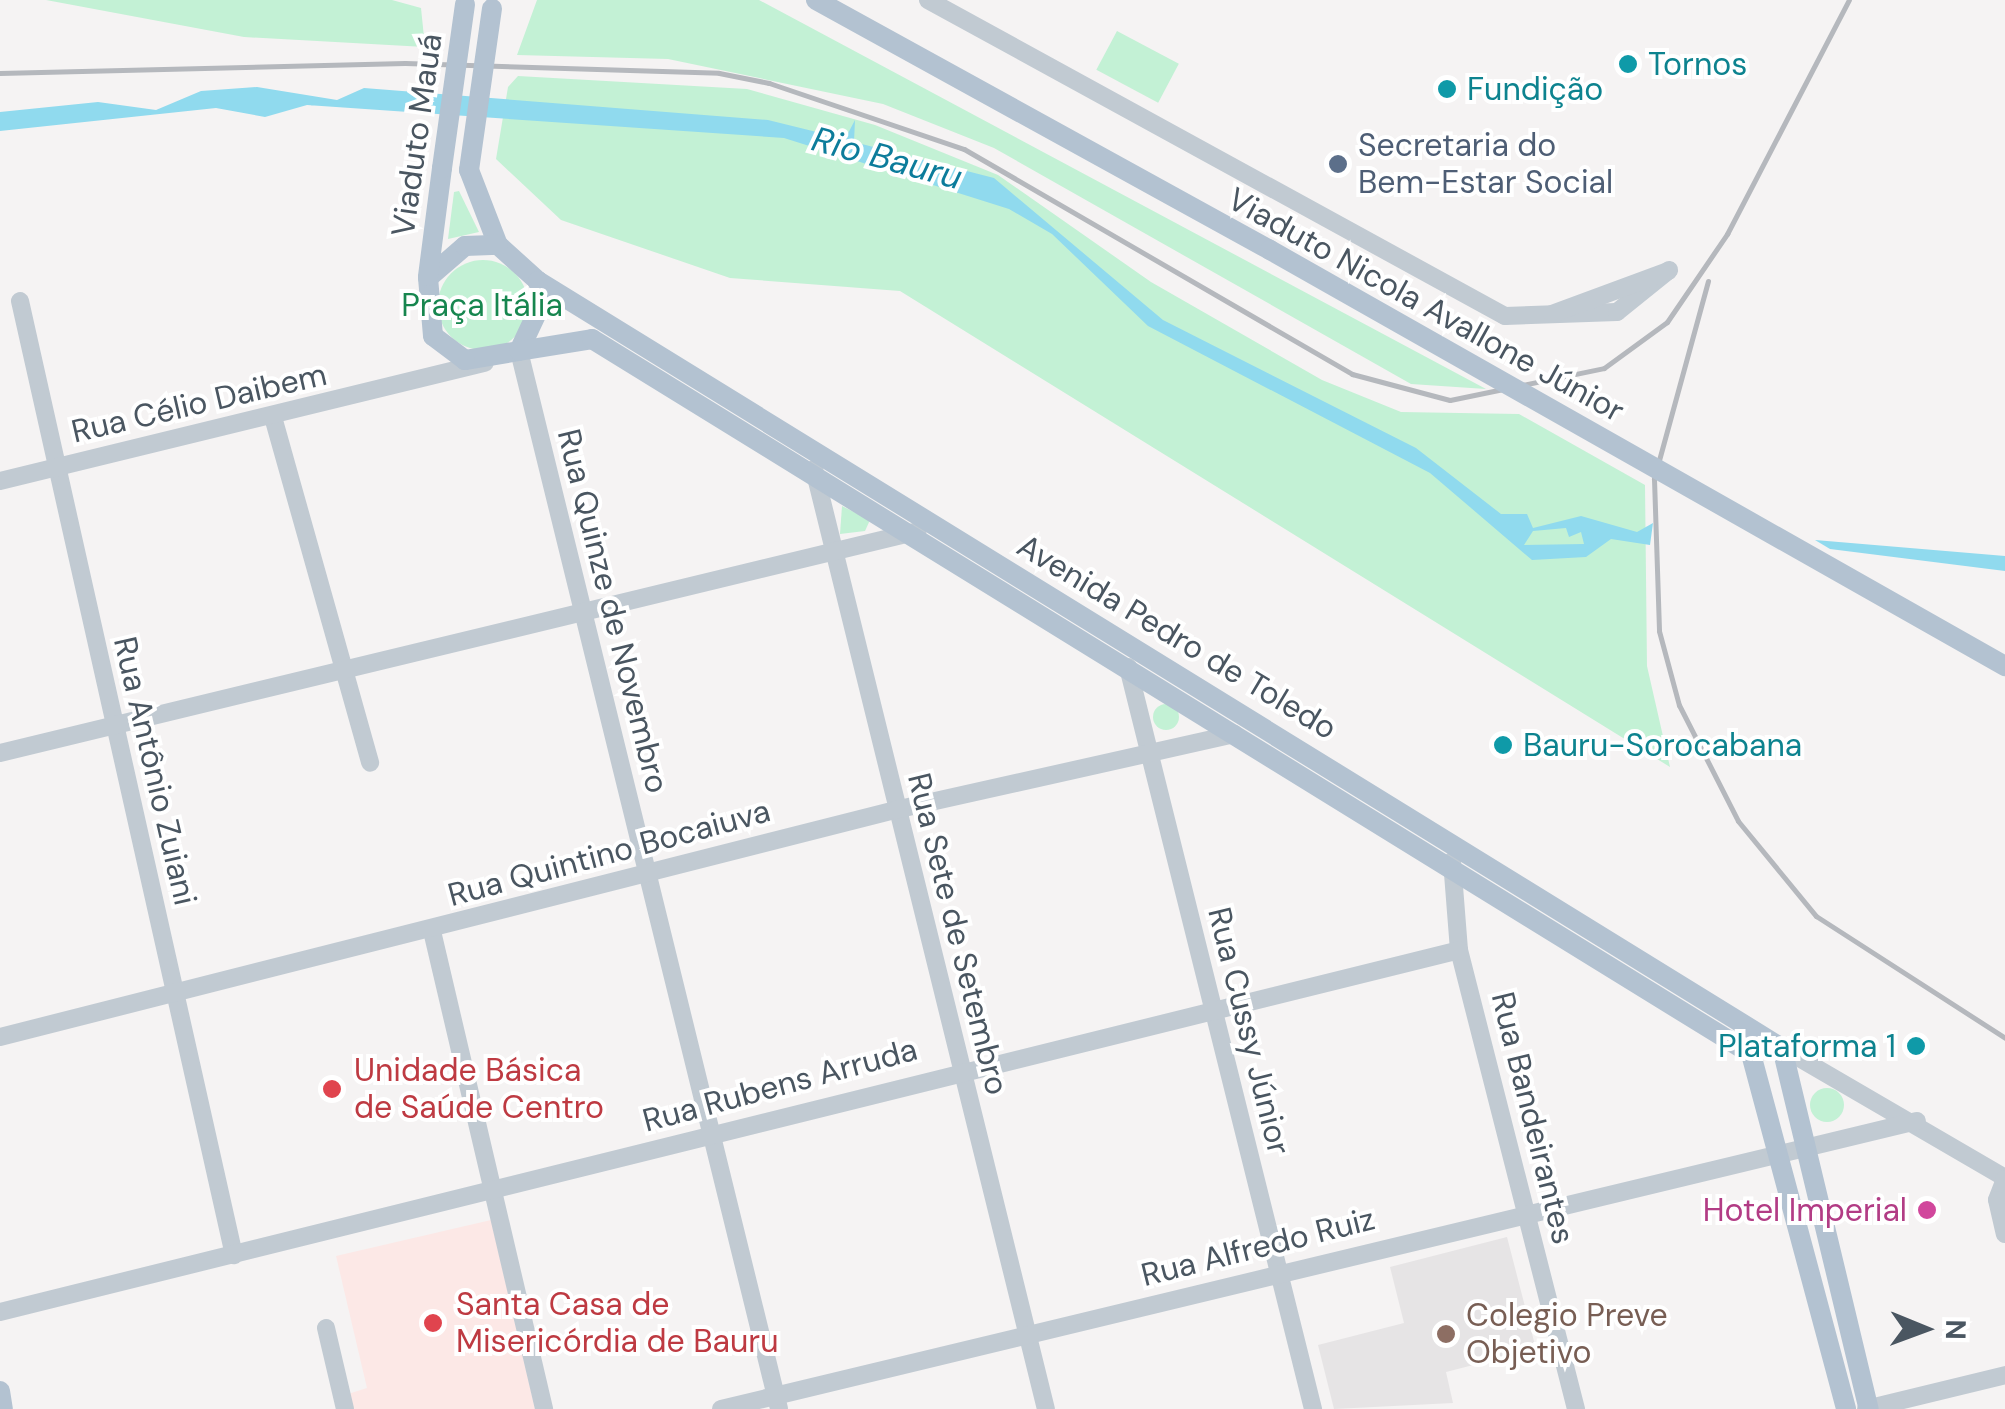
<!DOCTYPE html>
<meta charset="utf-8">
<style>
body{margin:0}
#map{position:relative;width:2005px;height:1409px;overflow:hidden;background:#f5f3f3;font-family:"DM Sans",sans-serif}
div>[style]{position:absolute}
[style*='--x']{left:calc(var(--x)*1px);top:calc(var(--y)*1px);width:calc(var(--w)*1px);rotate:calc(var(--a)*1deg)}
.education>*{inset:0;background:#e6e4e5}
.medical>*{inset:0;background:#fce8e6}
.green>*{inset:0;background:#c3f1d5;transform-origin:0 0}
.round{border-radius:50%}
.water>*{inset:0;background:#90daee}
.minor>*{height:18px;margin:-9px;padding:0 9px;transform-origin:9px;border-radius:9px;background:#c1cad2}
.major>*{height:20px;margin:-10px;padding:0 10px;transform-origin:10px;border-radius:10px;background:#b3c2d1}
.rail>*{height:5px;margin:-2.5px;padding:0 2.5px;transform-origin:2.5px;border-radius:2.5px;background:#b5b8bd}
.major-bridge>*{height:20px;margin:-10px;padding:0 10px;transform-origin:10px;border-radius:10px;background:#b3c2d1}
.dots>*{width:28px;height:28px;translate:-50% -50%;box-sizing:border-box;border:5px solid #fff;border-radius:50%}
span{translate:-50% -50%;white-space:nowrap;text-align:center;line-height:1.15;-webkit-text-stroke:8px #fff;paint-order:stroke}
.culture-label{font-size:32px;color:#0d838f}
.left{translate:0 -50%;text-align:left}
.right{translate:-100% -50%;text-align:right}
.street-label{font-size:32px;color:#4a5661}
.service-label{font-size:32px;color:#4e5e75}
.park-label{font-size:32px;color:#17864f}
.health-label{font-size:32px;color:#be3a42}
.hotel-label{font-size:32px;color:#b23c85}
.education-label{font-size:32px;color:#785e54}
.water-label{font-size:35px;color:#0c7c9b;font-style:italic}
.north{position:absolute;left:1875px;top:1279px;width:100px;height:100px;-webkit-text-stroke:8px #fff;paint-order:stroke;rotate:91deg;font-size:28px;font-weight:700;line-height:40px;text-align:center;color:#4a5661}
.north::after{content:'';display:block;margin:auto;width:35px;height:45px;background:#4a5661;clip-path:polygon(50% 0,100% 100%,50% 72%,0 100%)}
</style>
<div id="map">
<div class="education">
<div style="clip-path:polygon(1507px 1237px,1536px 1349px,1446px 1372px,1453px 1403px,1334px 1409px,1318px 1345px,1404px 1323px,1390px 1267px)"></div>
</div>
<div class="medical">
<div style="clip-path:polygon(491px 1220px,535px 1409px,351px 1409px,348px 1394px,367px 1388px,336px 1256px)"></div>
</div>
<div class="green">
<div style="clip-path:polygon(46px 0,392px 0,421px 8px,425px 47px,244px 37px)"></div>
<div style="clip-path:polygon(537px 0,759px 0,1486px 389px,1411px 384px,994px 148px,883px 104px,668px 59px,517px 55px)"></div>
<div style="left:1117px;top:31px;width:70px;height:44px;rotate:28deg"></div>
<div style="clip-path:polygon(518px 76px,747px 89px,875px 125px,998px 175px,1151px 282px,1322px 380px,1401px 412px,1519px 414px,1645px 485px,1647px 666px,1670px 767px,900px 291px,730px 278px,561px 220px,496px 159px,508px 87px)"></div>
<div style="clip-path:polygon(459px 191px,479px 232px,448px 239px,454px 192px)"></div>
<div class="round" style="left:438px;top:260px;width:90px;height:90px"></div>
<div style="clip-path:polygon(842px 506px,870px 520px,865px 531px,840px 534px)"></div>
<div class="round" style="left:1153px;top:704px;width:26px;height:26px"></div>
<div class="round" style="left:1810px;top:1088px;width:34px;height:34px"></div>
</div>
<div class="water">
<div style="clip-path:polygon(evenodd,257px 87px,337px 100px,364px 88px,768px 120px,845px 139px,855px 120px,854px 142px,994px 178px,1163px 320px,1416px 448px,1501px 514px,1527px 514px,1533px 528px,1581px 516px,1637px 532px,1653px 523px,1650px 545px,1611px 539px,1586px 557px,1532px 560px,1430px 473px,1148px 326px,1052px 234px,1009px 209px,784px 138px,307px 105px,265px 117px,216px 108px,0 131px,0 112px,98px 102px,156px 110px,201px 91px,257px 87px,1566px 528px,1569px 537px,1581px 532px,1584px 544px,1524px 545px,1533px 531px,1566px 528px)"></div>
<div style="clip-path:polygon(1815px 540px,2005px 556px,2005px 571px,1830px 549px)"></div>
</div>
<div class="minor">
<div style="--x:928;--y:0;--w:658;--a:28.71"></div>
<div style="--x:1505;--y:316;--w:112;--a:-2"></div>
<div style="--x:1617;--y:312;--w:67;--a:-38.9"></div>
<div style="--x:20;--y:301;--w:978;--a:77.36"></div>
<div style="--x:1552;--y:314;--w:124;--a:-20.3"></div>
<div style="--x:519;--y:351;--w:1089;--a:76.19"></div>
<div style="--x:273;--y:417;--w:359;--a:74.3"></div>
<div style="--x:814;--y:469;--w:968;--a:76.14"></div>
<div style="--x:0;--y:481;--w:499;--a:-13.7"></div>
<div style="--x:1128;--y:667;--w:765;--a:76"></div>
<div style="--x:0;--y:753;--w:944;--a:-13.59"></div>
<div style="--x:1452;--y:861;--w:89;--a:85.5"></div>
<div style="--x:1459;--y:950;--w:474;--a:75.7"></div>
<div style="--x:432;--y:931;--w:491;--a:76.8"></div>
<div style="--x:0;--y:1037;--w:923;--a:-14.23"></div>
<div style="--x:895;--y:810;--w:348;--a:-12.6"></div>
<div style="--x:1782;--y:1048;--w:258;--a:30.2"></div>
<div style="--x:2005;--y:1179;--w:22;--a:111"></div>
<div style="--x:1997;--y:1200;--w:35;--a:77"></div>
<div style="--x:0;--y:1312;--w:1503;--a:-13.93"></div>
<div style="--x:326;--y:1328;--w:83;--a:76.8"></div>
<div style="--x:721;--y:1409;--w:1230;--a:-13.54"></div>
<div style="--x:1866;--y:1409;--w:143;--a:-13.7"></div>
</div>
<div class="major">
<div style="--x:816;--y:0;--w:518;--a:28.84"></div>
<div style="--x:469;--y:170;--w:80;--a:68.9"></div>
<div style="--x:498;--y:245;--w:54;--a:42"></div>
<div style="--x:538;--y:281;--w:20;--a:75"></div>
<div style="--x:543;--y:300;--w:56;--a:115.2"></div>
<div style="--x:519;--y:351;--w:55;--a:170.5"></div>
<div style="--x:465;--y:360;--w:40;--a:-143"></div>
<div style="--x:433;--y:336;--w:58;--a:-94.9"></div>
<div style="--x:428;--y:278;--w:49;--a:-40.9"></div>
<div style="--x:465;--y:246;--w:33;--a:-2"></div>
<div style="--x:428;--y:276;--w:109;--a:-82.6"></div>
<div style="--x:538;--y:281;--w:1461;--a:31.66"></div>
<div style="--x:1782;--y:1048;--w:371;--a:76.5"></div>
<div style="--x:519;--y:351;--w:74;--a:-9.3"></div>
<div style="--x:592;--y:339;--w:1362;--a:31.67"></div>
<div style="--x:1751;--y:1054;--w:367;--a:75"></div>
<div style="--x:0;--y:1391;--w:18;--a:81"></div>
</div>
<div class="rail">
<div style="--x:0;--y:73;--w:405;--a:-1.4"></div>
<div style="--x:405;--y:63;--w:314;--a:1.8"></div>
<div style="--x:719;--y:73;--w:51;--a:11.3"></div>
<div style="--x:769;--y:83;--w:206;--a:18.7"></div>
<div style="--x:964;--y:149;--w:449;--a:30.1"></div>
<div style="--x:1352;--y:374;--w:101;--a:14.9"></div>
<div style="--x:1450;--y:400;--w:157;--a:-11.7"></div>
<div style="--x:1604;--y:368;--w:78;--a:-36.1"></div>
<div style="--x:1667;--y:322;--w:107;--a:-55.7"></div>
<div style="--x:1727;--y:234;--w:264;--a:-62.5"></div>
<div style="--x:1708;--y:281;--w:205;--a:105.3"></div>
<div style="--x:1654;--y:479;--w:152;--a:88.1"></div>
<div style="--x:1659;--y:631;--w:77;--a:74.9"></div>
<div style="--x:1679;--y:705;--w:130;--a:63"></div>
<div style="--x:1738;--y:821;--w:123;--a:50.6"></div>
<div style="--x:1816;--y:916;--w:225;--a:32.8"></div>
</div>
<div class="major-bridge">
<div style="--x:442;--y:168;--w:165;--a:-82"></div>
<div style="--x:469;--y:170;--w:163;--a:-81.9"></div>
<div style="--x:1270;--y:250;--w:845;--a:29.51"></div>
</div>
<div class="dots">
<div style="left:1628px;top:64px;background:#0f9aa8"></div>
<div style="left:1447px;top:89px;background:#0f9aa8"></div>
<div style="left:1338px;top:164px;background:#5c6f8a"></div>
<div style="left:1503px;top:745px;background:#0f9aa8"></div>
<div style="left:1916px;top:1046px;background:#0f9aa8"></div>
<div style="left:332px;top:1089px;background:#e0444e"></div>
<div style="left:1927px;top:1210px;background:#d1479c"></div>
<div style="left:433px;top:1323px;background:#e0444e"></div>
<div style="left:1446px;top:1334px;background:#8d6e63"></div>
</div>
<div class="culture-label">
<span class="left" style="left:1648px;top:64px">Tornos</span>
<span class="left" style="left:1467px;top:89px">Fundição</span>
<span class="left" style="left:1523px;top:745px">Bauru-Sorocabana</span>
<span class="right" style="left:1896px;top:1046px">Plataforma 1</span>
</div>
<div class="street-label">
<span style="left:417px;top:135px;rotate:-82deg">Viaduto Mauá</span>
<span style="left:1426px;top:305px;rotate:29deg">Viaduto Nicola Avallone Júnior</span>
<span style="left:199px;top:403px;rotate:-13deg">Rua Célio Daibem</span>
<span style="left:613px;top:611px;rotate:76deg">Rua Quinze de Novembro</span>
<span style="left:1177px;top:637px;rotate:31deg">Avenida Pedro de Toledo</span>
<span style="left:155px;top:771px;rotate:77deg">Rua Antônio Zuiani</span>
<span style="left:609px;top:853px;rotate:-15deg">Rua Quintino Bocaiuva</span>
<span style="left:958px;top:934px;rotate:76deg">Rua Sete de Setembro</span>
<span style="left:1249px;top:1031px;rotate:76deg">Rua Cussy Júnior</span>
<span style="left:780px;top:1085px;rotate:-15deg">Rua Rubens Arruda</span>
<span style="left:1533px;top:1118px;rotate:76deg">Rua Bandeirantes</span>
<span style="left:1258px;top:1247px;rotate:-14deg">Rua Alfredo Ruiz</span>
</div>
<div class="service-label">
<span class="left" style="left:1358px;top:164px">Secretaria do<br>Bem-Estar Social</span>
</div>
<div class="park-label">
<span style="left:482px;top:305px">Praça Itália</span>
</div>
<div class="health-label">
<span class="left" style="left:354px;top:1089px">Unidade Básica<br>de Saúde Centro</span>
<span class="left" style="left:456px;top:1323px">Santa Casa de<br>Misericórdia de Bauru</span>
</div>
<div class="hotel-label">
<span class="right" style="left:1907px;top:1210px">Hotel Imperial</span>
</div>
<div class="education-label">
<span class="left" style="left:1466px;top:1334px">Colegio Preve<br>Objetivo</span>
</div>
<div class="water-label">
<span style="left:887px;top:158px;rotate:15deg">Rio Bauru</span>
</div>
<div class="north">N</div>
</div>
